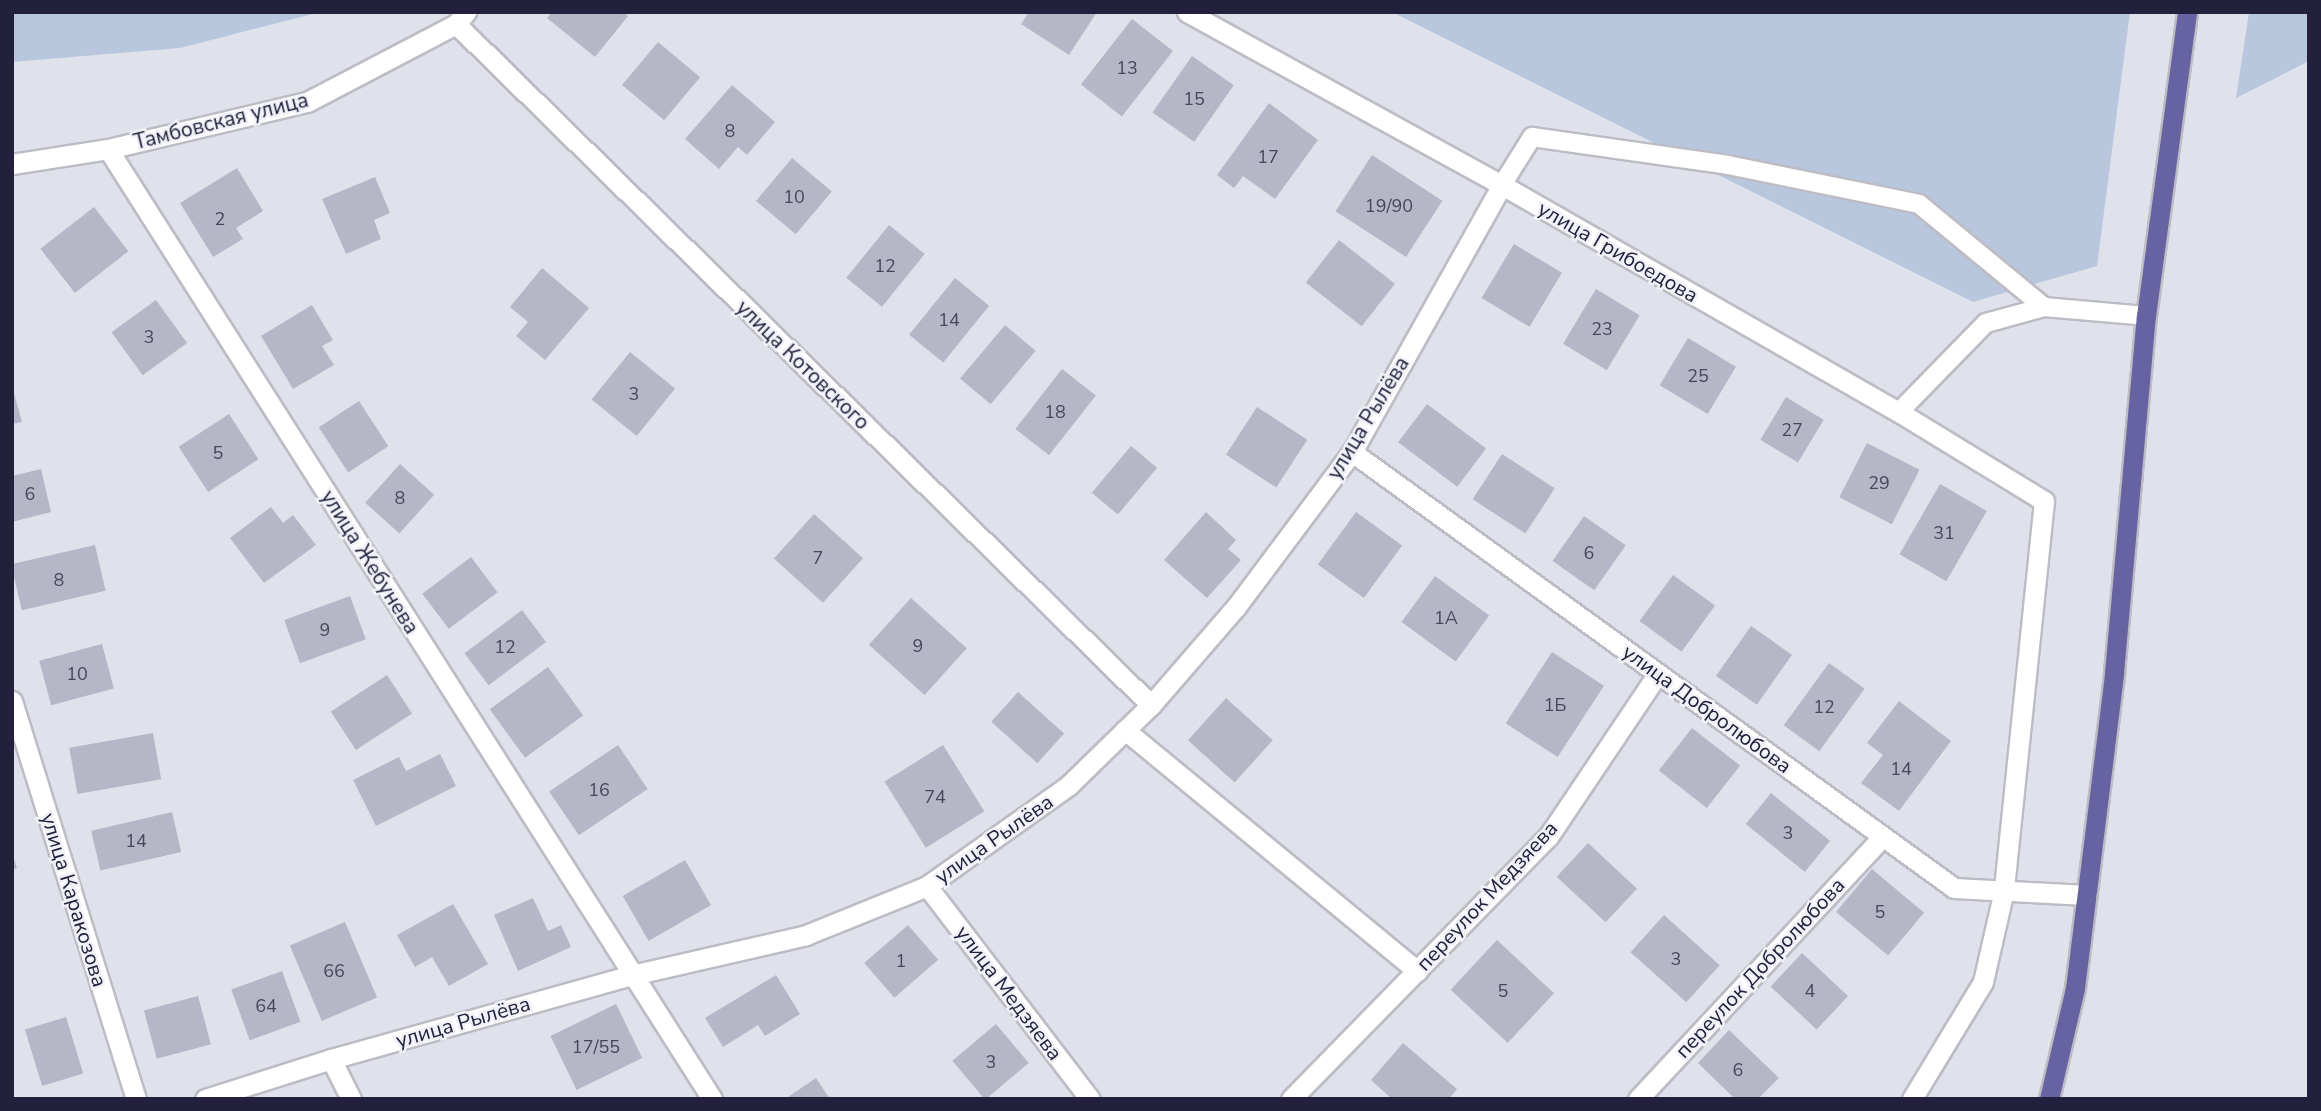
<!DOCTYPE html>
<meta charset="utf-8">
<style>
body{margin:0}
#map{position:relative;width:2321px;height:1111px;overflow:hidden;background:#e0e2eb;font-family:"Nunito Sans",sans-serif}
div>[style]{position:absolute}
[style*='--x']{left:calc(var(--x)*1px);top:calc(var(--y)*1px);width:calc(var(--w)*1px);rotate:calc(var(--a)*1deg)}
.green>*{inset:0;background:#b8c7dd}
.building>*{inset:0;background:#b6b7c6;transform-origin:0 0}
.roads{filter:drop-shadow(2px 0 #bdbcc4) drop-shadow(-2px 0 #bdbcc4) drop-shadow(0 2px #bdbcc4) drop-shadow(0 -2px #bdbcc4)}
.service>*{height:18px;margin:-9px;padding:0 9px;transform-origin:9px;border-radius:9px;background:#fff}
.minor>*{height:19px;margin:-9.5px;padding:0 9.5px;transform-origin:9.5px;border-radius:9.5px;background:#fff}
.primary>*{height:19px;margin:-9.5px;padding:0 9.5px;transform-origin:9.5px;border-radius:9.5px;background:#6763a2}
span{translate:-50% -50%;white-space:nowrap;text-align:center;line-height:1.15;-webkit-text-stroke:5px #f1f2f8;paint-order:stroke}
.number-label{font-size:18px;color:#47465e}
.number-label span{-webkit-text-stroke-width:0}
.street-label{font-size:21px;color:#22203c}
.frame{position:absolute;inset:0;border:14px solid #22203c;pointer-events:none}
</style>
<div id="map">
<div class="green">
<div style="clip-path:polygon(12px 12px,321px 12px,180px 48px,12px 62px)"></div>
<div style="clip-path:polygon(1392px 12px,2130px 12px,2097px 266px,1973px 302px)"></div>
<div style="clip-path:polygon(2249px 12px,2309px 12px,2309px 61px,2236px 98px)"></div>
</div>
<div class="building">
<div style="clip-path:polygon(552px 12px,624px 12px,628px 16px,595px 57px,547px 18px)"></div>
<div style="clip-path:polygon(1029px 12px,1097px 12px,1069px 55px,1021px 24px)"></div>
<div style="left:1132px;top:19px;width:52px;height:83px;rotate:38deg"></div>
<div style="left:658px;top:42px;width:55px;height:56px;rotate:40deg"></div>
<div style="left:1192px;top:56px;width:51px;height:69px;rotate:35deg"></div>
<div style="clip-path:polygon(732px 85px,775px 122px,747px 155px,738px 147px,719px 169px,685px 139px)"></div>
<div style="clip-path:polygon(1269px 103px,1318px 140px,1275px 199px,1243px 176px,1234px 188px,1217px 175px)"></div>
<div style="left:1372px;top:155px;width:84px;height:67px;rotate:33deg"></div>
<div style="left:792px;top:158px;width:52px;height:56px;rotate:40deg"></div>
<div style="clip-path:polygon(237px 168px,263px 211px,236px 228px,243px 239px,213px 257px,180px 203px)"></div>
<div style="clip-path:polygon(375px 177px,390px 213px,374px 220px,381px 239px,346px 254px,322px 199px)"></div>
<div style="left:94px;top:207px;width:56px;height:68px;rotate:52deg"></div>
<div style="left:889px;top:225px;width:46px;height:68px;rotate:39deg"></div>
<div style="left:1339px;top:240px;width:71px;height:54px;rotate:38deg"></div>
<div style="left:1514px;top:244px;width:56px;height:63px;rotate:31deg"></div>
<div style="clip-path:polygon(542px 268px,589px 308px,545px 360px,516px 336px,528px 322px,510px 307px)"></div>
<div style="left:955px;top:278px;width:44px;height:73px;rotate:39deg"></div>
<div style="left:1596px;top:289px;width:51px;height:64px;rotate:31deg"></div>
<div style="left:156px;top:300px;width:53px;height:55px;rotate:54deg"></div>
<div style="clip-path:polygon(312px 305px,333px 340px,322px 346px,334px 365px,293px 389px,261px 336px)"></div>
<div style="left:1005px;top:325px;width:40px;height:70px;rotate:40deg"></div>
<div style="left:1688px;top:338px;width:56px;height:55px;rotate:31deg"></div>
<div style="left:630px;top:352px;width:58px;height:61px;rotate:39deg"></div>
<div style="left:1062px;top:369px;width:43px;height:76px;rotate:38deg"></div>
<div style="clip-path:polygon(12px 386px,22px 422px,12px 424px)"></div>
<div style="left:1786px;top:397px;width:44px;height:50px;rotate:31deg"></div>
<div style="left:359px;top:401px;width:54px;height:48px;rotate:57deg"></div>
<div style="left:1427px;top:404px;width:74px;height:48px;rotate:37deg"></div>
<div style="left:1257px;top:407px;width:60px;height:57px;rotate:33deg"></div>
<div style="left:229px;top:414px;width:54px;height:60px;rotate:57deg"></div>
<div style="left:1867px;top:443px;width:59px;height:61px;rotate:27deg"></div>
<div style="left:1131px;top:446px;width:34px;height:61px;rotate:40deg"></div>
<div style="left:1502px;top:454px;width:63px;height:54px;rotate:33deg"></div>
<div style="left:400px;top:464px;width:46px;height:52px;rotate:42deg"></div>
<div style="clip-path:polygon(41px 469px,51px 512px,12px 522px,12px 476px)"></div>
<div style="left:1940px;top:484px;width:54px;height:81px;rotate:30deg"></div>
<div style="clip-path:polygon(271px 507px,283px 523px,293px 515px,316px 545px,264px 583px,230px 538px)"></div>
<div style="clip-path:polygon(1206px 512px,1236px 540px,1228px 549px,1241px 560px,1207px 598px,1164px 560px)"></div>
<div style="left:1356px;top:512px;width:57px;height:65px;rotate:36deg"></div>
<div style="left:814px;top:514px;width:66px;height:60px;rotate:42deg"></div>
<div style="left:1584px;top:516px;width:51px;height:55px;rotate:35deg"></div>
<div style="left:95px;top:545px;width:47px;height:86px;rotate:77deg"></div>
<div style="left:471px;top:557px;width:44px;height:61px;rotate:53deg"></div>
<div style="left:1673px;top:575px;width:52px;height:57px;rotate:36deg"></div>
<div style="left:1435px;top:576px;width:67px;height:57px;rotate:36deg"></div>
<div style="left:350px;top:596px;width:46px;height:70px;rotate:70deg"></div>
<div style="left:911px;top:598px;width:75px;height:63px;rotate:42deg"></div>
<div style="left:522px;top:610px;width:40px;height:72px;rotate:53deg"></div>
<div style="left:1751px;top:626px;width:50px;height:61px;rotate:35deg"></div>
<div style="left:102px;top:644px;width:46px;height:65px;rotate:75deg"></div>
<div style="left:1552px;top:652px;width:62px;height:85px;rotate:33deg"></div>
<div style="left:1829px;top:663px;width:44px;height:77px;rotate:36deg"></div>
<div style="left:548px;top:667px;width:60px;height:72px;rotate:54deg"></div>
<div style="left:387px;top:675px;width:46px;height:67px;rotate:57deg"></div>
<div style="left:1018px;top:692px;width:62px;height:40px;rotate:42deg"></div>
<div style="left:1226px;top:698px;width:63px;height:57px;rotate:42deg"></div>
<div style="clip-path:polygon(1899px 701px,1951px 741px,1899px 811px,1861px 783px,1883px 755px,1867px 743px)"></div>
<div style="left:1692px;top:728px;width:61px;height:54px;rotate:38deg"></div>
<div style="left:153px;top:733px;width:47px;height:85px;rotate:80deg"></div>
<div style="left:618px;top:745px;width:53px;height:83px;rotate:56deg"></div>
<div style="left:943px;top:745px;width:78px;height:69px;rotate:58deg"></div>
<div style="clip-path:polygon(440px 754px,456px 786px,376px 826px,353px 780px,399px 757px,406px 771px)"></div>
<div style="left:1771px;top:793px;width:76px;height:40px;rotate:39deg"></div>
<div style="left:172px;top:812px;width:41px;height:83px;rotate:77deg"></div>
<div style="left:1588px;top:843px;width:67px;height:46px;rotate:43deg"></div>
<div style="clip-path:polygon(12px 852px,17px 868px,12px 870px)"></div>
<div style="left:685px;top:860px;width:52px;height:72px;rotate:60deg"></div>
<div style="left:1872px;top:869px;width:68px;height:56px;rotate:40deg"></div>
<div style="clip-path:polygon(533px 898px,548px 931px,561px 925px,571px 947px,518px 971px,494px 915px)"></div>
<div style="clip-path:polygon(453px 904px,488px 964px,449px 986px,432px 957px,415px 967px,397px 935px)"></div>
<div style="left:1664px;top:915px;width:75px;height:50px;rotate:42deg"></div>
<div style="left:345px;top:922px;width:82px;height:60px;rotate:67deg"></div>
<div style="left:908px;top:925px;width:46px;height:58px;rotate:49deg"></div>
<div style="left:1497px;top:940px;width:78px;height:68px;rotate:43deg"></div>
<div style="left:1802px;top:953px;width:63px;height:46px;rotate:43deg"></div>
<div style="left:282px;top:971px;width:54px;height:54px;rotate:70deg"></div>
<div style="clip-path:polygon(776px 975px,800px 1014px,765px 1036px,758px 1025px,723px 1047px,705px 1018px)"></div>
<div style="left:198px;top:996px;width:50px;height:56px;rotate:75deg"></div>
<div style="left:616px;top:1004px;width:60px;height:73px;rotate:64deg"></div>
<div style="left:66px;top:1017px;width:59px;height:43px;rotate:73deg"></div>
<div style="left:996px;top:1024px;width:51px;height:57px;rotate:50deg"></div>
<div style="clip-path:polygon(1729px 1030px,1779px 1078px,1758px 1099px,1735px 1099px,1698px 1063px)"></div>
<div style="clip-path:polygon(1403px 1043px,1457px 1089px,1449px 1099px,1392px 1099px,1371px 1080px)"></div>
<div style="clip-path:polygon(816px 1078px,830px 1099px,785px 1099px)"></div>
</div>
<div class="roads">
<div class="service">
<div style="--x:1502;--y:185;--w:57;--a:-58"></div>
<div style="--x:1532;--y:137;--w:198;--a:8.1"></div>
<div style="--x:1728;--y:165;--w:195;--a:11.5"></div>
<div style="--x:1919;--y:204;--w:162;--a:39.5"></div>
<div style="--x:2044;--y:307;--w:102;--a:5"></div>
<div style="--x:1899;--y:412;--w:124;--a:-45.7"></div>
<div style="--x:1986;--y:323;--w:60;--a:-15.4"></div>
</div>
<div class="minor">
<div style="--x:1187;--y:12;--w:359;--a:28.8"></div>
<div style="--x:1502;--y:185;--w:457;--a:29.8"></div>
<div style="--x:1899;--y:412;--w:170;--a:31.5"></div>
<div style="--x:2044;--y:501;--w:391;--a:95.9"></div>
<div style="--x:2004;--y:890;--w:94;--a:102.9"></div>
<div style="--x:1983;--y:982;--w:137;--a:121.3"></div>
<div style="--x:456;--y:24;--w:973;--a:44.42"></div>
<div style="--x:108;--y:149;--w:1126;--a:57.55"></div>
<div style="--x:12;--y:164;--w:97;--a:-8.9"></div>
<div style="--x:108;--y:149;--w:204;--a:-13.3"></div>
<div style="--x:307;--y:102;--w:168;--a:-27.6"></div>
<div style="--x:456;--y:24;--w:16;--a:-50"></div>
<div style="--x:1352;--y:452;--w:743;--a:35.91"></div>
<div style="--x:1954;--y:888;--w:133;--a:3"></div>
<div style="--x:12;--y:701;--w:417;--a:72.7"></div>
<div style="--x:1125;--y:730;--w:379;--a:39.5"></div>
<div style="--x:927;--y:886;--w:268;--a:52.6"></div>
<div style="--x:331;--y:1059;--w:45;--a:63.4"></div>
<div style="--x:205;--y:1099;--w:132;--a:-17.6"></div>
<div style="--x:331;--y:1059;--w:313;--a:-15.6"></div>
<div style="--x:632;--y:975;--w:179;--a:-12.9"></div>
<div style="--x:806;--y:935;--w:131;--a:-22"></div>
<div style="--x:927;--y:886;--w:174;--a:-35.4"></div>
<div style="--x:1069;--y:785;--w:115;--a:-44.3"></div>
<div style="--x:1151;--y:705;--w:130;--a:-49.1"></div>
<div style="--x:1236;--y:607;--w:194;--a:-53.2"></div>
<div style="--x:1352;--y:452;--w:306;--a:-60.7"></div>
<div style="--x:1291;--y:1099;--w:367;--a:-45.6"></div>
<div style="--x:1548;--y:837;--w:197;--a:-56.1"></div>
<div style="--x:1638;--y:1099;--w:358;--a:-47"></div>
</div>
<div class="primary">
<div style="--x:2049;--y:1099;--w:114;--a:-76.8"></div>
<div style="--x:2075;--y:988;--w:317;--a:-82.9"></div>
<div style="--x:2114;--y:673;--w:358;--a:-84.9"></div>
<div style="--x:2146;--y:316;--w:307;--a:-82.3"></div>
</div>
</div>
<div class="number-label">
<span style="left:1127px;top:68px">13</span>
<span style="left:1194px;top:99px">15</span>
<span style="left:730px;top:131px">8</span>
<span style="left:1268px;top:157px">17</span>
<span style="left:794px;top:197px">10</span>
<span style="left:1389px;top:206px">19/90</span>
<span style="left:220px;top:219px">2</span>
<span style="left:885px;top:266px">12</span>
<span style="left:949px;top:320px">14</span>
<span style="left:1602px;top:329px">23</span>
<span style="left:149px;top:337px">3</span>
<span style="left:1698px;top:376px">25</span>
<span style="left:634px;top:394px">3</span>
<span style="left:1055px;top:412px">18</span>
<span style="left:1792px;top:430px">27</span>
<span style="left:218px;top:453px">5</span>
<span style="left:1879px;top:483px">29</span>
<span style="left:30px;top:494px">6</span>
<span style="left:400px;top:498px">8</span>
<span style="left:1944px;top:533px">31</span>
<span style="left:1589px;top:553px">6</span>
<span style="left:818px;top:558px">7</span>
<span style="left:59px;top:580px">8</span>
<span style="left:1446px;top:618px">1А</span>
<span style="left:325px;top:630px">9</span>
<span style="left:918px;top:646px">9</span>
<span style="left:505px;top:647px">12</span>
<span style="left:77px;top:674px">10</span>
<span style="left:1555px;top:705px">1Б</span>
<span style="left:1824px;top:707px">12</span>
<span style="left:1901px;top:769px">14</span>
<span style="left:599px;top:790px">16</span>
<span style="left:935px;top:797px">74</span>
<span style="left:1788px;top:833px">3</span>
<span style="left:136px;top:841px">14</span>
<span style="left:1880px;top:912px">5</span>
<span style="left:1676px;top:959px">3</span>
<span style="left:901px;top:961px">1</span>
<span style="left:334px;top:971px">66</span>
<span style="left:1503px;top:991px">5</span>
<span style="left:1810px;top:991px">4</span>
<span style="left:266px;top:1006px">64</span>
<span style="left:596px;top:1047px">17/55</span>
<span style="left:991px;top:1062px">3</span>
<span style="left:1738px;top:1070px">6</span>
</div>
<div class="street-label">
<span style="left:221px;top:121px;rotate:-14deg">Тамбовская улица</span>
<span style="left:1618px;top:252px;rotate:30deg">улица Грибоедова</span>
<span style="left:803px;top:365px;rotate:44deg">улица Котовского</span>
<span style="left:1368px;top:418px;rotate:-59deg">улица Рылёва</span>
<span style="left:370px;top:562px;rotate:58deg">улица Жебунева</span>
<span style="left:1707px;top:709px;rotate:36deg">улица Добролюбова</span>
<span style="left:994px;top:839px;rotate:-35deg">улица Рылёва</span>
<span style="left:1487px;top:896px;rotate:-47deg">переулок Медзяева</span>
<span style="left:74px;top:900px;rotate:73deg">улица Каракозова</span>
<span style="left:1760px;top:968px;rotate:-47deg">переулок Добролюбова</span>
<span style="left:1009px;top:993px;rotate:53deg">улица Медзяева</span>
<span style="left:463px;top:1022px;rotate:-16deg">улица Рылёва</span>
</div>
<div class="frame"></div>
</div>
